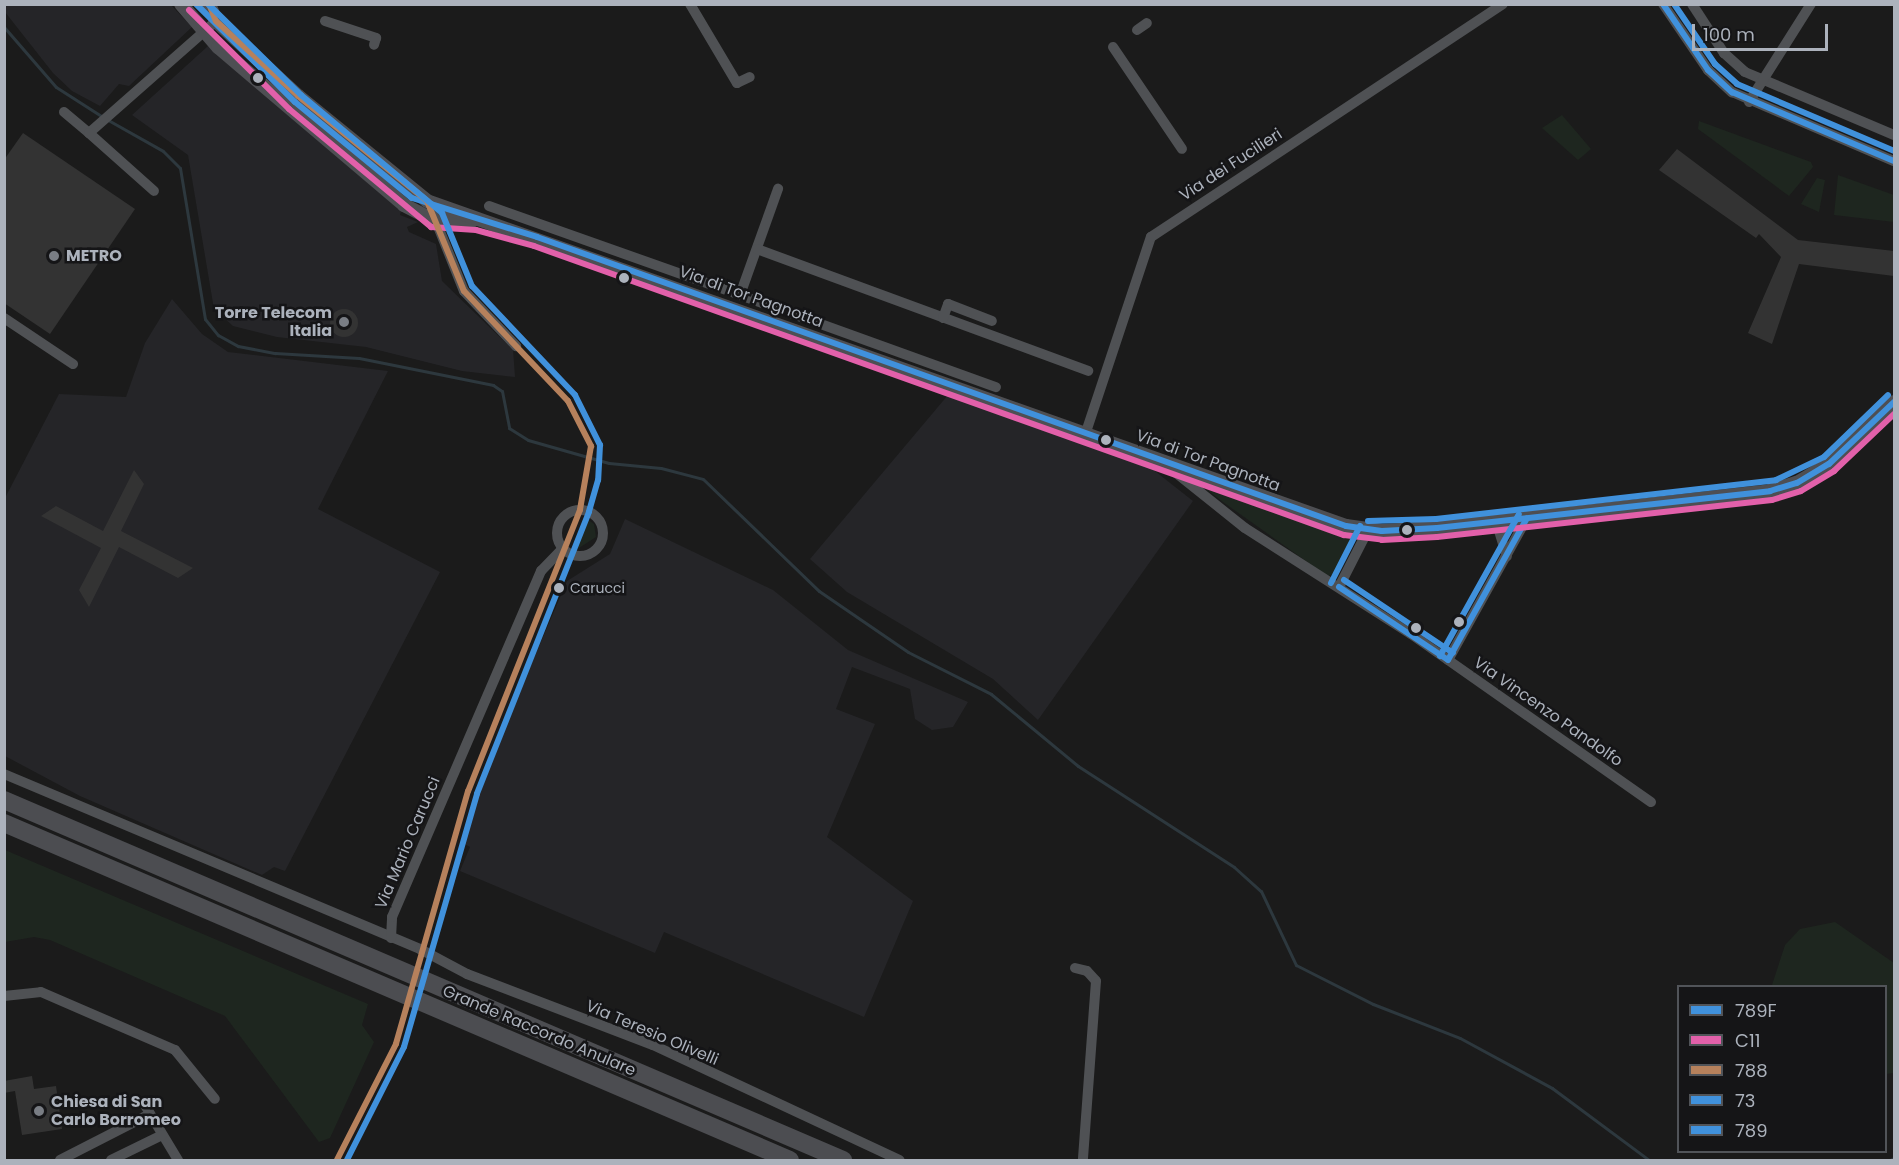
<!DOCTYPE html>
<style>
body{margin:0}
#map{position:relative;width:1899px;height:1165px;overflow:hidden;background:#1b1b1b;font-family:Poppins,sans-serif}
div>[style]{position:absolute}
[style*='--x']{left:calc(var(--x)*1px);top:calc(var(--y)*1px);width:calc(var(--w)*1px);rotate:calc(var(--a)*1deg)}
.built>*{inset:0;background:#252528}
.green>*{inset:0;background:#1e261f}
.stream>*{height:3px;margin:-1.5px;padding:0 1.5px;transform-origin:1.5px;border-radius:1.5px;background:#2d383e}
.building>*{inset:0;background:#333}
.round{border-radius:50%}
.street>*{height:10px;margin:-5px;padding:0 5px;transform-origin:5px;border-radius:5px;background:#4f5154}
.street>.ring{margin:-5px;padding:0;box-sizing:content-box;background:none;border:10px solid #4f5154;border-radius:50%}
.secondary>*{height:14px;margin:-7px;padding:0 7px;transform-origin:7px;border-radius:7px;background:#4e4f53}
.highway>*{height:18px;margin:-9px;padding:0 9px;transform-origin:9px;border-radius:9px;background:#4c4d51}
.bus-1>*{height:6px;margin:-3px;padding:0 3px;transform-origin:3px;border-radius:3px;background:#4091dc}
.bus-2>*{height:6px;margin:-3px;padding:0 3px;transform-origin:3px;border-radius:3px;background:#e260aa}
.bus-3>*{height:6px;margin:-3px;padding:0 3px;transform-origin:3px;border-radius:3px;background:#b6815c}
.bus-4>*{height:6px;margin:-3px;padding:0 3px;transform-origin:3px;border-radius:3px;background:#4091dc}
.bus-5>*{height:6px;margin:-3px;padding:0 3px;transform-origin:3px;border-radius:3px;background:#4091dc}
.dots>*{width:16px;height:16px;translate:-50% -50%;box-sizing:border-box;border:3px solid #151517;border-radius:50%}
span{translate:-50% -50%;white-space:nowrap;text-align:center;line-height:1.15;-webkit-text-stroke:5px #151517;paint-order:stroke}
.bus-label{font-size:14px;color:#acb2bc}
.left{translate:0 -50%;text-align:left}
.street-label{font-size:16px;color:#acb2bc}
.poi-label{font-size:16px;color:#acb2bc;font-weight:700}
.right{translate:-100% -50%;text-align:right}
.frame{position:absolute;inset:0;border:6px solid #acb2bc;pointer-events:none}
.legend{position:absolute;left:1677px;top:985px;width:210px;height:168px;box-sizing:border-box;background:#151517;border:2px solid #515459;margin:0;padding:8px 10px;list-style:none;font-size:18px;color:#acb2bc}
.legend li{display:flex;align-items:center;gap:12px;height:30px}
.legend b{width:30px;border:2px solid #515459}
.scale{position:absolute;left:1692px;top:24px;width:136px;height:27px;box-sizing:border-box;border:3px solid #acb2bc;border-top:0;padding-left:8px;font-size:18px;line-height:21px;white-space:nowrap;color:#acb2bc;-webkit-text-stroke:4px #151517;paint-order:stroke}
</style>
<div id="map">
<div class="built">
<div style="clip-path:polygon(4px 5px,171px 5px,192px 27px,129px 86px,119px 84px,100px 106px,72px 91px,53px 73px,5px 12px)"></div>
<div style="clip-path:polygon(208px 46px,401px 211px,400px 215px,418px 222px,407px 227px,409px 232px,436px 244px,442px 281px,513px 350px,515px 377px,462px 371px,366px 347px,277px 337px,233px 326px,214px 309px,188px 155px,132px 115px)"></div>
<div style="clip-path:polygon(172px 299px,202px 334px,228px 352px,388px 371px,318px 509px,440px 572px,285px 871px,274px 867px,262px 875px,80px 796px,5px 756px,4px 500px,59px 394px,126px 397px,145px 343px)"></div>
<div style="clip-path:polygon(948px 395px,1146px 464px,1193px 501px,1038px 720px,993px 679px,847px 592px,810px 559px)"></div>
<div style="clip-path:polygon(625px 519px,773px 590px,848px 650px,968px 702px,953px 727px,932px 730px,915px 719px,910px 689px,852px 667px,836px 709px,875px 724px,827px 837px,913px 901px,864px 1017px,664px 932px,655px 953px,460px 871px,470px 847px,463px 843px,489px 763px,567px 581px,610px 554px)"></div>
</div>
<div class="green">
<div style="clip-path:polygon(1562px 115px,1591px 149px,1578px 160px,1542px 128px)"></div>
<div style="clip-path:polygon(1699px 121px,1811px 162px,1813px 167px,1789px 196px,1698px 129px)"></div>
<div style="clip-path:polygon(1838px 175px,1894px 195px,1894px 222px,1834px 215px)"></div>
<div style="clip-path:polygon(1817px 178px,1825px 180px,1819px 212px,1801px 204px)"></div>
<div style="clip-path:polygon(1211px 485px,1344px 531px,1353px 536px,1353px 546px,1337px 574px,1327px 576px,1223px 502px,1206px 489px)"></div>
<div style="clip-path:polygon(584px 517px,594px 524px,596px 537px,579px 548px,574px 547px)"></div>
<div style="clip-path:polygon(5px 850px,368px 1004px,362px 1025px,374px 1042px,330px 1138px,319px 1142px,225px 1016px,50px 940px,34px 937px,5px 942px)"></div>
<div style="clip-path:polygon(1835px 922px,1894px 963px,1894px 1073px,1886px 1074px,1886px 986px,1772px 985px,1785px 945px,1800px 929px)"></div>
</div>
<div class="stream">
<div style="--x:4;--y:27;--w:79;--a:49.1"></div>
<div style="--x:56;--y:87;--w:56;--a:32.6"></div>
<div style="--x:108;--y:120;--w:63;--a:29.4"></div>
<div style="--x:163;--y:151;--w:24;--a:45"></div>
<div style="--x:180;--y:168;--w:153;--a:80.6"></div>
<div style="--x:205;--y:319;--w:21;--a:51"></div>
<div style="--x:218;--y:335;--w:23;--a:29"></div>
<div style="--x:238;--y:346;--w:38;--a:11"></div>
<div style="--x:275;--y:353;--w:84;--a:3.4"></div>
<div style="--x:359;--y:358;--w:137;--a:11.4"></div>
<div style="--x:493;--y:385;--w:11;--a:34"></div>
<div style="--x:502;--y:391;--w:38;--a:79"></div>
<div style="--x:509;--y:428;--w:22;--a:32"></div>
<div style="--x:528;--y:440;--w:84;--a:15.9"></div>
<div style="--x:609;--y:463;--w:52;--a:5.5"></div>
<div style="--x:661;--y:468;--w:43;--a:14.7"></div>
<div style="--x:703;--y:479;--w:161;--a:44"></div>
<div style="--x:819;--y:591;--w:108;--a:34.4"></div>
<div style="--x:908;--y:652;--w:93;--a:26.8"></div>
<div style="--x:991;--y:694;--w:113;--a:39.6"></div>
<div style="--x:1078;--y:766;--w:186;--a:32.9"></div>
<div style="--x:1234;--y:867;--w:36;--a:42"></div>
<div style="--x:1261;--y:891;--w:82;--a:64.7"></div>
<div style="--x:1296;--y:965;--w:86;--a:26.9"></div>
<div style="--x:1373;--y:1004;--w:93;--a:21.3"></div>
<div style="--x:1460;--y:1038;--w:105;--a:28.5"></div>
<div style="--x:1552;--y:1088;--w:121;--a:36.6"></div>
<div style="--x:1890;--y:1160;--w:4;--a:-27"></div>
</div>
<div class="building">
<div style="clip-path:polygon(23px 133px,135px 209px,50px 334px,4px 303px,4px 160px)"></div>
<div style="clip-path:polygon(1677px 149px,1798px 240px,1894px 251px,1894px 276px,1799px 264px,1772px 344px,1748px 333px,1781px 257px,1759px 234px,1756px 238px,1659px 170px)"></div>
<div class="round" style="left:330px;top:309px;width:28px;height:28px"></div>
<div style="clip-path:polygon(134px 470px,144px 484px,121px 531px,193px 568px,178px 578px,119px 547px,89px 607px,79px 590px,101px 548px,41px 516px,56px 506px,103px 531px)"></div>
<div style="clip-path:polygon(32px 1076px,34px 1089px,56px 1086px,62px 1129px,22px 1135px,15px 1091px,4px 1093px,4px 1081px)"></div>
</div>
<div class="street">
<div style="--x:690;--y:4;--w:92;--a:59.3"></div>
<div style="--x:737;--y:83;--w:14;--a:-25"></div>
<div style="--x:1663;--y:4;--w:80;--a:55.7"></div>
<div style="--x:1708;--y:70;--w:33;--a:43"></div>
<div style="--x:1732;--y:92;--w:176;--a:23.1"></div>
<div style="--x:1692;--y:4;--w:59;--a:56.9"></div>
<div style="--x:1724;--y:53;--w:28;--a:42"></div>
<div style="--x:1745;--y:72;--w:162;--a:22.9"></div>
<div style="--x:325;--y:21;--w:54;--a:18.4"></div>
<div style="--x:376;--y:38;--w:7;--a:106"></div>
<div style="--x:1137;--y:30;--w:12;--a:-35"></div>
<div style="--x:1113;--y:47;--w:123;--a:55.9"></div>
<div style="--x:1749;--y:102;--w:116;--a:-57.7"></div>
<div style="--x:64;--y:112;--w:33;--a:40"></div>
<div style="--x:89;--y:133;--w:169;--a:-41.4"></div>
<div style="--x:89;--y:133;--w:87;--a:41.7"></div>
<div style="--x:489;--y:206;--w:266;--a:19.5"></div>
<div style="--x:740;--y:295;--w:113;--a:-70.3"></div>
<div style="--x:433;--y:214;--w:83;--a:68.1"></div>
<div style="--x:464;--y:291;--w:76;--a:46.6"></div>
<div style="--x:757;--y:249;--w:353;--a:20.2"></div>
<div style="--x:740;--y:295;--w:272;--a:19.8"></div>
<div style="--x:4;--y:318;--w:83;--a:33.7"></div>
<div style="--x:943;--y:318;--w:15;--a:-70"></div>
<div style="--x:948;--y:304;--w:47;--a:21.1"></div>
<div style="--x:1085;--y:435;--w:209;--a:-71.6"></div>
<div style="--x:1151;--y:237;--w:422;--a:-33.5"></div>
<div style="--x:1165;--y:464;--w:102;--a:38.7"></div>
<div style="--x:1245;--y:528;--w:197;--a:32.6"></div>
<div style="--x:1411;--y:634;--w:293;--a:35"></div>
<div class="ring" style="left:557px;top:510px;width:36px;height:36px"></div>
<div style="--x:1496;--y:521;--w:37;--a:73"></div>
<div style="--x:1339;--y:587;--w:64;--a:-63"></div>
<div style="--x:1448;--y:660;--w:162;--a:-60.9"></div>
<div style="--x:4;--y:774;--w:451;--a:22.8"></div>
<div style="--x:420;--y:949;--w:53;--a:28"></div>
<div style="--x:467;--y:974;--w:199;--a:20.9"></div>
<div style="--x:653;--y:1045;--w:272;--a:25"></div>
<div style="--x:391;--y:938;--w:21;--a:-87"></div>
<div style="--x:392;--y:917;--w:377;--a:-66.7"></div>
<div style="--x:541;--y:571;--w:32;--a:-46"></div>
<div style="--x:1075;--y:968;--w:12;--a:14"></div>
<div style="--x:1087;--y:971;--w:13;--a:48"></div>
<div style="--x:1096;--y:981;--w:179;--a:94.2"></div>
<div style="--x:4;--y:996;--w:37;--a:-6"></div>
<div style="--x:41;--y:992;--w:146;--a:23.4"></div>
<div style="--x:175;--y:1050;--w:63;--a:50.8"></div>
<div style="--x:143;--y:1102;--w:68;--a:58.9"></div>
<div style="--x:60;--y:1160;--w:101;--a:-27.1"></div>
<div style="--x:111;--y:1160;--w:57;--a:-26.1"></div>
</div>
<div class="secondary">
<div style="--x:181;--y:4;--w:57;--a:49.3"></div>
<div style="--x:218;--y:47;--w:244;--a:40.3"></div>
<div style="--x:404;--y:205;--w:29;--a:27"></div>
<div style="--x:430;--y:218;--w:42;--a:4.1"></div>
<div style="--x:209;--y:4;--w:18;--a:68"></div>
<div style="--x:216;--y:21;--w:111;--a:42.4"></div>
<div style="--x:298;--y:96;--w:166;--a:39.1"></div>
<div style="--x:427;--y:201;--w:975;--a:19.48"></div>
<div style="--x:1346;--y:526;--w:36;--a:8"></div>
<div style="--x:1382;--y:531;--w:55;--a:-3.1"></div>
<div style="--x:1437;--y:528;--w:335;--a:-6.3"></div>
<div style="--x:1770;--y:491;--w:28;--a:-17"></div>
<div style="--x:1797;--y:483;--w:37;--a:-31"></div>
<div style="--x:1829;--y:464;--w:90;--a:-43.6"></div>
</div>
<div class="highway">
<div style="--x:4;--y:800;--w:913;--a:23.22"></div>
<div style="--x:4;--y:823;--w:855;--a:23.21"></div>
</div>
<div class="bus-1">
<div style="--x:196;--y:4;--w:139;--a:44.7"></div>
<div style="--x:295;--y:102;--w:151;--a:39.4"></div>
<div style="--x:412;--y:198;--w:131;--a:17.3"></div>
<div style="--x:537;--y:237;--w:859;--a:19.66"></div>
<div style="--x:1346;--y:526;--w:36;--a:8"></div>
<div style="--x:1382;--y:531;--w:55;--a:-3.1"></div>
<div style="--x:1437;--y:528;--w:335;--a:-6.3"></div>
<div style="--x:1770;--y:491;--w:28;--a:-17"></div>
<div style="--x:1797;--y:483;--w:37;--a:-31"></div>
<div style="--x:1829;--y:464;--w:90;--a:-43.6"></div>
<div style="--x:1663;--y:4;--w:80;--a:55.7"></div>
<div style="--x:1708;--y:70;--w:33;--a:43"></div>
<div style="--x:1732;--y:92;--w:176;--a:23.1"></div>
<div style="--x:1339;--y:587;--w:131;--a:33.8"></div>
<div style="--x:1448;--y:660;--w:162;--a:-60.9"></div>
</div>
<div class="bus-2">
<div style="--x:189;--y:10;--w:141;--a:44.7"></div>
<div style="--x:289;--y:109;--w:185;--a:39.7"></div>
<div style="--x:431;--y:227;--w:45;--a:3.8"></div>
<div style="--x:476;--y:230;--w:60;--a:15.4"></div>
<div style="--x:534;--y:246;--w:860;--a:19.64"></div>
<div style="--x:1344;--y:535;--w:38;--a:7"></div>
<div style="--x:1382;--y:540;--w:55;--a:-3.1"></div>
<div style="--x:1437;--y:537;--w:337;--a:-6.3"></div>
<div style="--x:1772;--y:500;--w:30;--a:-17"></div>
<div style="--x:1801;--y:491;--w:39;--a:-31"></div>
<div style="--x:1834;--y:471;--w:83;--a:-43.5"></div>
</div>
<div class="bus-3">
<div style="--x:209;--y:4;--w:18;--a:68"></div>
<div style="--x:216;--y:21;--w:111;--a:42.4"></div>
<div style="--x:298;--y:96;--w:166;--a:39.1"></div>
<div style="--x:427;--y:201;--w:97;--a:67.7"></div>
<div style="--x:464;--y:291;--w:151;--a:46.6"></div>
<div style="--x:568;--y:401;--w:51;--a:62.9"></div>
<div style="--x:591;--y:446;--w:65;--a:99.8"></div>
<div style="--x:580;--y:510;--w:302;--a:111.7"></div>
<div style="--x:468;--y:791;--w:263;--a:105.9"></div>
<div style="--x:396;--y:1044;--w:130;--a:117"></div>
</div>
<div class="bus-4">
<div style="--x:208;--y:4;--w:130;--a:44.4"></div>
<div style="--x:301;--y:95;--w:184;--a:39.9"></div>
<div style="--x:442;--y:213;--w:79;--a:67.7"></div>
<div style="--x:472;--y:286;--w:150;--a:46.6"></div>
<div style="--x:575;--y:395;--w:56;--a:63.4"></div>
<div style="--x:600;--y:445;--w:35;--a:93"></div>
<div style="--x:598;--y:480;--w:33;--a:106"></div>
<div style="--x:589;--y:512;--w:303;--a:111.7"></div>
<div style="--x:477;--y:794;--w:263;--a:106.1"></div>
<div style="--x:404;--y:1047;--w:127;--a:116.8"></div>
</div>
<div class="bus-5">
<div style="--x:1674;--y:4;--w:73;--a:55.7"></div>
<div style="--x:1715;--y:64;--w:30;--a:42"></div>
<div style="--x:1737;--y:84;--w:171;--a:23.1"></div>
<div style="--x:1368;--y:521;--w:68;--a:-1.7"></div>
<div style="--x:1436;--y:519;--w:342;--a:-6.5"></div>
<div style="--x:1776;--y:480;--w:53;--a:-25.6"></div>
<div style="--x:1824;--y:457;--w:89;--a:-44.1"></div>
<div style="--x:1344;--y:580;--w:131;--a:33.8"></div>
<div style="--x:1331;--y:583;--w:64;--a:-63"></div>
<div style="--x:1440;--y:656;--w:162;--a:-60.9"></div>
</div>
<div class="dots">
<div style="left:258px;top:78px;background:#acb2bc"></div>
<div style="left:54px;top:256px;background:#797d84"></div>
<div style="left:624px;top:278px;background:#acb2bc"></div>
<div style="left:344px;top:322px;background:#797d84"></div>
<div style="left:1106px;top:440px;background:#acb2bc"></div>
<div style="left:1407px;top:530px;background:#acb2bc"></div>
<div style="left:559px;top:588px;background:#acb2bc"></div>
<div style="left:1459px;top:622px;background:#acb2bc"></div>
<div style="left:1416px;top:628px;background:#acb2bc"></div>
<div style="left:39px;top:1111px;background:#797d84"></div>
</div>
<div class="bus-label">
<span class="left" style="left:570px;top:588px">Carucci</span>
</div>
<div class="street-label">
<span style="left:1231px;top:165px;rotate:-33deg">Via dei Fucilieri</span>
<span style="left:751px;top:297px;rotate:20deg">Via di Tor Pagnotta</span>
<span style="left:1208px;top:461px;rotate:20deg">Via di Tor Pagnotta</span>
<span style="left:1548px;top:712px;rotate:35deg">Via Vincenzo Pandolfo</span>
<span style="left:408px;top:843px;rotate:-67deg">Via Mario Carucci</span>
<span style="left:539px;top:1031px;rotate:23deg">Grande Raccordo Anulare</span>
<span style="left:652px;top:1033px;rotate:23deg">Via Teresio Olivelli</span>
</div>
<div class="poi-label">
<span class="left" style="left:66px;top:256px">METRO</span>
<span class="right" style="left:332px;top:322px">Torre Telecom<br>Italia</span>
<span class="left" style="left:51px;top:1111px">Chiesa di San<br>Carlo Borromeo</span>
</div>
<div class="frame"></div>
<ul class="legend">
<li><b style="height:8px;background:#4091dc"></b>789F</li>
<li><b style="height:8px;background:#e260aa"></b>C11</li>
<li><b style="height:8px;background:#b6815c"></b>788</li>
<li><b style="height:8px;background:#4091dc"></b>73</li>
<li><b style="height:8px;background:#4091dc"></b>789</li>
</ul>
<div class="scale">100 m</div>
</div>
